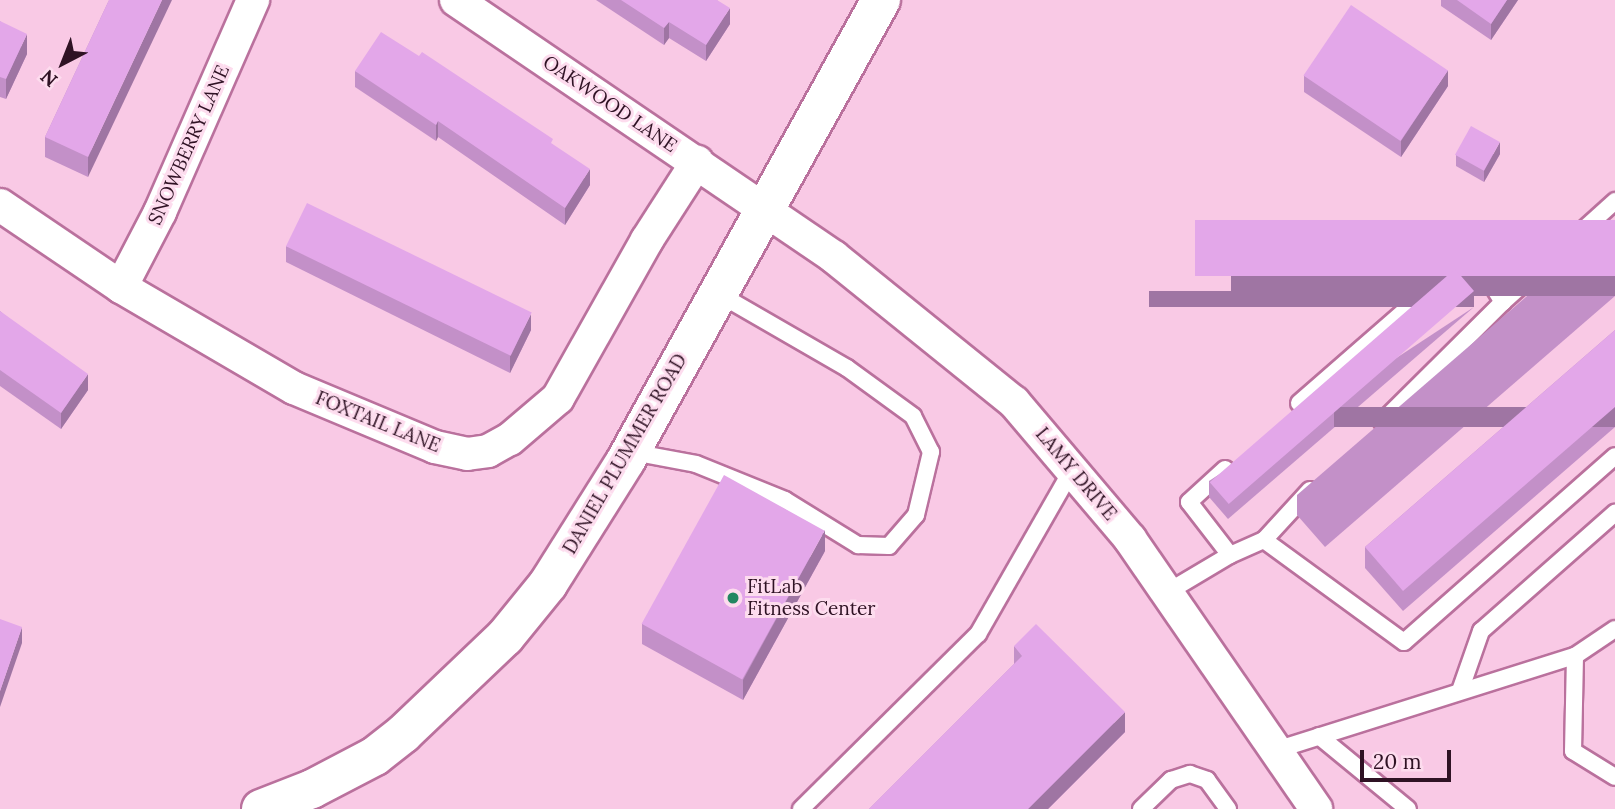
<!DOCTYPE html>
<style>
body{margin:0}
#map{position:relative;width:1615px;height:809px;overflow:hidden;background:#f9c9e5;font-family:Lora,serif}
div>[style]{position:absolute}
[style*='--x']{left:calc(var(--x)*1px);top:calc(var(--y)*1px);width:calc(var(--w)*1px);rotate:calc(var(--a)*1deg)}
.roads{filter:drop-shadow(2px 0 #ba719d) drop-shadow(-2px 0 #ba719d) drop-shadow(0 2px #ba719d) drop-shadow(0 -2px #ba719d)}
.service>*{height:16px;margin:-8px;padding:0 8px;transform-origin:8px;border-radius:8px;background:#fff}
.minor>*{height:32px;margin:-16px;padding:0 16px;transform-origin:16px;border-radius:16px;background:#fff}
.tertiary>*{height:38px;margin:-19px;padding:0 19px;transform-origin:19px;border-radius:19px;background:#fff}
.wall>*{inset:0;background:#c390c8}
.shaded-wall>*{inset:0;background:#9f75a3;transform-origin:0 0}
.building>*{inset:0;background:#e3a7e9;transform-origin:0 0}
.dots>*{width:19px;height:19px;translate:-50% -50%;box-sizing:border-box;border:4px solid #fddcee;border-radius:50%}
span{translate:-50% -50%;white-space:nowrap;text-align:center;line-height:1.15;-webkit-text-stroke:6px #fddcee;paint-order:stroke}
.street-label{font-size:19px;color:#2f1224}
.poi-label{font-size:19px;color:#2f1224}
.left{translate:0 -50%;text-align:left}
.north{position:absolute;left:28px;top:28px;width:70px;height:70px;-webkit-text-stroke:5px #fddcee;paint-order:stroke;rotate:222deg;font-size:19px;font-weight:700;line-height:28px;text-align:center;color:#2f1224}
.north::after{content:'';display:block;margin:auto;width:24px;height:32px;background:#2f1224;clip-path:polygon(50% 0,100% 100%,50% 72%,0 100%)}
.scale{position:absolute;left:1360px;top:750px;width:91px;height:32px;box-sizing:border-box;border:4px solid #2f1224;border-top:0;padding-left:9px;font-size:21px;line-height:24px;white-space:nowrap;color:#2f1224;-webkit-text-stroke:5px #fddcee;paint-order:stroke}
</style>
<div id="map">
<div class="roads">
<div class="service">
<div style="--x:1299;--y:403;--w:196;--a:-41.1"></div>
<div style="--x:1447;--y:274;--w:39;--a:1"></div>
<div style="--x:1486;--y:275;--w:32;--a:58"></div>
<div style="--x:1382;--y:422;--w:170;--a:-44.8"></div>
<div style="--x:1503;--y:302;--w:151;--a:-42"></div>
<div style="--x:632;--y:452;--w:65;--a:10.6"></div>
<div style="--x:696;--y:464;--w:96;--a:22"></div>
<div style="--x:785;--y:500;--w:86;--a:31.7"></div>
<div style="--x:858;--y:545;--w:31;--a:2"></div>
<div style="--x:889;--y:546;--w:41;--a:-48.9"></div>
<div style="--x:916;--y:515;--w:65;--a:-76.6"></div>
<div style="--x:931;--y:452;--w:40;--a:-116.6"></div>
<div style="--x:913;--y:416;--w:82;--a:-144"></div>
<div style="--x:847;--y:368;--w:150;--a:-150"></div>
<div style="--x:1310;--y:490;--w:68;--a:132.6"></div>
<div style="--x:1264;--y:540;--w:173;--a:36.1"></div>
<div style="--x:1404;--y:642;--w:281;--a:-41.4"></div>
<div style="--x:1230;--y:555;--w:37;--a:-24"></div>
<div style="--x:1166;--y:593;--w:74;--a:-30.7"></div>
<div style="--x:1230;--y:555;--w:67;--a:-127.7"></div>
<div style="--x:1189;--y:502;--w:49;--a:-42.5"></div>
<div style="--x:1575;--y:656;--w:95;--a:91.2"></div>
<div style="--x:1573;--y:751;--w:49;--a:31.8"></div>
<div style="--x:1460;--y:691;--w:64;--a:-70.7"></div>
<div style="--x:1481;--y:631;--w:179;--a:-41.4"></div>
<div style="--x:1319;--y:736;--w:115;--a:39.4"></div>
<div style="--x:1273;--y:751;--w:317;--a:-17.5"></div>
<div style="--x:1575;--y:656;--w:48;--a:-34"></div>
<div style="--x:801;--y:809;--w:249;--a:-44.7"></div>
<div style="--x:978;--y:634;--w:191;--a:-60.2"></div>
<div style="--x:1141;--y:809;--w:42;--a:-44"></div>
<div style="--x:1171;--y:780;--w:20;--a:-18"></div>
<div style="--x:1190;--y:774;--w:18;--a:19"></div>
<div style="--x:1207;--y:780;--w:36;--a:54"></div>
</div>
<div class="minor">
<div style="--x:456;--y:0;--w:457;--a:34.2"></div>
<div style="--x:834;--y:257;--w:231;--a:38.9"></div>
<div style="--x:1014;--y:402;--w:180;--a:49.7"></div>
<div style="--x:1130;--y:539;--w:328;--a:55.4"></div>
<div style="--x:0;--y:205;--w:146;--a:34.1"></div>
<div style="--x:121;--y:287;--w:200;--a:30.3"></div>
<div style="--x:294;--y:388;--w:153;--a:22.7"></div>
<div style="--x:435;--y:447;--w:33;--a:12"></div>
<div style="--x:467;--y:454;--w:21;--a:-8"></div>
<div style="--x:488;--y:451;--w:25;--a:-29"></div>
<div style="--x:510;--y:439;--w:63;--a:-40.5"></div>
<div style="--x:558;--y:398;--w:181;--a:-60.6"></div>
<div style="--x:647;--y:240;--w:93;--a:-57.3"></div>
<div style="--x:121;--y:287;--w:85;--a:-62.5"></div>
<div style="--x:160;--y:212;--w:232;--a:-66.3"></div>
</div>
<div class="tertiary">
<div style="--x:261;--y:809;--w:55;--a:-21.4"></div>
<div style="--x:312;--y:789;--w:71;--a:-27.6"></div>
<div style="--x:375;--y:756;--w:36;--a:-38"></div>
<div style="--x:403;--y:734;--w:141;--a:-43.6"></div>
<div style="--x:505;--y:637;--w:68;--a:-50.9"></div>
<div style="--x:548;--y:584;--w:146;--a:-57.8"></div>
<div style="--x:626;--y:460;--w:526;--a:-61"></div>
</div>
</div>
<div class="wall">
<div style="clip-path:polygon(109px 0,88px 177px,45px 157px,45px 137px)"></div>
<div style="clip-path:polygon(596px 0,717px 0,730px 24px,706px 61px,669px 38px,664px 45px)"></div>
<div style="clip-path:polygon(1441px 0,1518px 0,1491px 40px,1441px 6px)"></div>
<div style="clip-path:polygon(0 21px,27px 54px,6px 99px,0 97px)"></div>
<div style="clip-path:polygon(355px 71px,553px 145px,590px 185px,565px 225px,438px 137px,436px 141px,355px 87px)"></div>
<div style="clip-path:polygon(1304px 76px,1448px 86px,1401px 157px,1304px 92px)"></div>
<div style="clip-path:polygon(1500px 154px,1484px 182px,1456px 166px,1456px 155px)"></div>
<div style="clip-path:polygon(1615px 220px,1615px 296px,1325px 547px,1297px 515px,1297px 495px)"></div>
<div style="clip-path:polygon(286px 246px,531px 330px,510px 373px,286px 262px)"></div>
<div style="clip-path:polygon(1474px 307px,1228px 519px,1209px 497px,1209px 481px)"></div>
<div style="clip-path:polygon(0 311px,88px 390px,61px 429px,0 386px)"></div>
<div style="clip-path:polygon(1615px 330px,1615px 427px,1403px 611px,1365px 568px,1365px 547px)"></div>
<div style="clip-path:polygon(825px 551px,743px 700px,642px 644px,642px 624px)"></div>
<div style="clip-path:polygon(1014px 646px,1125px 732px,1048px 809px,869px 809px,1014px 664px)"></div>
</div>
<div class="shaded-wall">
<div style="clip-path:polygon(162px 0,172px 0,88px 177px,88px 157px)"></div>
<div style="clip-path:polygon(1507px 0,1518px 0,1491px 40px,1491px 24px)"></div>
<div style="clip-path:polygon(730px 8px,730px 24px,706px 61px,706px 45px)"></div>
<div style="clip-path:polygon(669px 22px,669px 38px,664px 45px,664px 28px)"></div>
<div style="clip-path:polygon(27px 34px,27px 54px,6px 99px,6px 79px)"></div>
<div style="clip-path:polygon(1448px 70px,1448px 86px,1401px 157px,1401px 141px)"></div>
<div style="clip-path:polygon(438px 121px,438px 137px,436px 141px,436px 125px)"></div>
<div style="clip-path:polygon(1500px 142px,1500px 154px,1484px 182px,1484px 171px)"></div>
<div style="clip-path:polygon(590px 169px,590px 185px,565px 225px,565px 208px)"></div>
<div style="left:1615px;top:276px;width:20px;height:384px;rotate:90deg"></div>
<div style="left:1474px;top:291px;width:16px;height:325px;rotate:90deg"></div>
<div style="clip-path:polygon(531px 314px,531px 330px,510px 373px,510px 356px)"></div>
<div style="clip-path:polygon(88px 374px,88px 390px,61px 429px,61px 413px)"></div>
<div style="left:1615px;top:407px;width:20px;height:281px;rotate:90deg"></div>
<div style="clip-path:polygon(825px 530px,825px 551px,743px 700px,743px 680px)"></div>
<div style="clip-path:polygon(22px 627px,22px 643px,0 707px,0 691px)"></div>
<div style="clip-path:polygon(1125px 712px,1125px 732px,1048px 809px,1028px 809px)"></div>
</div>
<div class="building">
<div style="clip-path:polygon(109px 0,162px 0,88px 157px,45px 137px)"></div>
<div style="clip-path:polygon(621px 0,717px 0,730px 8px,706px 45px,669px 22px,664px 28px)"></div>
<div style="clip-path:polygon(1457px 0,1507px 0,1491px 24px)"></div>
<div style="left:1351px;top:5px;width:117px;height:85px;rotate:34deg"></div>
<div style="clip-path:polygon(0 21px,27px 34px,6px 79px,0 77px)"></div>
<div style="clip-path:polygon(381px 32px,419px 56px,422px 52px,553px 139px,551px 143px,590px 169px,565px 208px,438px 121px,436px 125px,355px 71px)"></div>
<div style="left:1471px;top:126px;width:33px;height:33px;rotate:29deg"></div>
<div style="left:307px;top:203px;width:250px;height:48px;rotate:26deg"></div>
<div style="left:1615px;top:220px;width:56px;height:420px;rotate:90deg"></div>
<div style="left:1455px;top:269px;width:29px;height:325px;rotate:49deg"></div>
<div style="clip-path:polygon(0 311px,88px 374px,61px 413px,0 370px)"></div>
<div style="clip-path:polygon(1615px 330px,1615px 407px,1403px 591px,1365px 547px)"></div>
<div style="left:724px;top:475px;width:115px;height:170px;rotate:29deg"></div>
<div style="clip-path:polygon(0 619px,22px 627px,0 691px)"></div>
<div style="clip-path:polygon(1036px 624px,1125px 712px,1028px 809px,869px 809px,1022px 656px,1014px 646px)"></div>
</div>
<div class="dots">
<div style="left:733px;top:598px;background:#228762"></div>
</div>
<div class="street-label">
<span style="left:610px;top:104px;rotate:34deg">OAKWOOD LANE</span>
<span style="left:189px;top:145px;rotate:-66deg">SNOWBERRY LANE</span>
<span style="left:378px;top:422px;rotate:22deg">FOXTAIL LANE</span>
<span style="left:625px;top:454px;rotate:-60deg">DANIEL PLUMMER ROAD</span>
<span style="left:1076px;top:474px;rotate:50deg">LAMY DRIVE</span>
</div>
<div class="poi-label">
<span class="left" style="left:747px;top:598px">FitLab<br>Fitness Center</span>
</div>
<div class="north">N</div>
<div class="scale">20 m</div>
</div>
